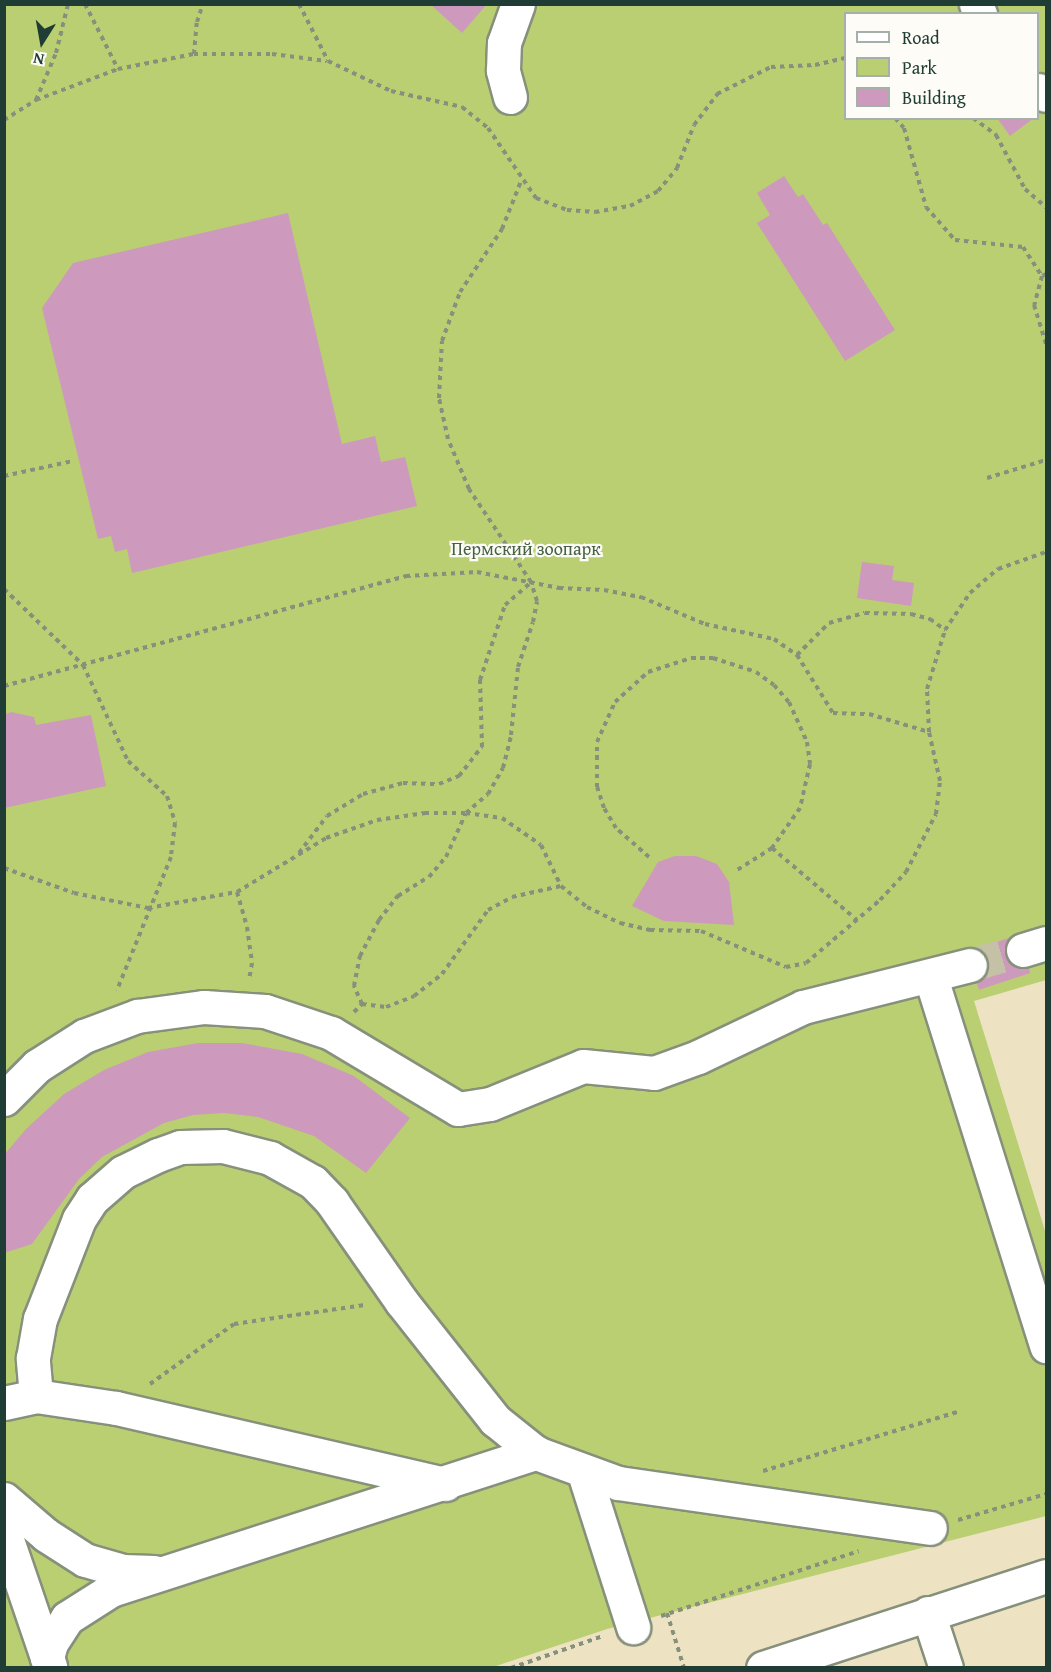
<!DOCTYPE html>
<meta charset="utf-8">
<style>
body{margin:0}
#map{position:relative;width:1051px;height:1672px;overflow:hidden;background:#ede2c2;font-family:"Gentium Book Plus",serif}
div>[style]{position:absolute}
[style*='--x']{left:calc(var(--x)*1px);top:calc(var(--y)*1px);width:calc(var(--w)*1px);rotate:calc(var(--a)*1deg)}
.green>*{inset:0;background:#bace72}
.building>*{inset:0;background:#cd9abd;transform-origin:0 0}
.minor-tunnel>*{height:33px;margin-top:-16.5px;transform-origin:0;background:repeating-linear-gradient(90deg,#c4c1a6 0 33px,transparent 0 49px)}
.path>*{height:4px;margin-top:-2px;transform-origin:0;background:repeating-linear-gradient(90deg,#86907b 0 4.5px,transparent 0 9px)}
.roads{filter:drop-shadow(2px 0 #86907b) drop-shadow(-2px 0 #86907b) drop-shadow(0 2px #86907b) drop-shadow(0 -2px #86907b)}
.minor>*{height:33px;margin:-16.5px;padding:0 16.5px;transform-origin:16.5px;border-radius:16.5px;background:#fff}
.major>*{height:33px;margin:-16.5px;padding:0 16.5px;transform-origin:16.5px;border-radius:16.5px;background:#fff}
span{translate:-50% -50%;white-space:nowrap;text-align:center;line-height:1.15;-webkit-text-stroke:4.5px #fdfcf7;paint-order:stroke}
.park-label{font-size:18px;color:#466144}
.frame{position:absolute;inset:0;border:6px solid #1f3d34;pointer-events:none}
.legend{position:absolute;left:844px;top:12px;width:195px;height:108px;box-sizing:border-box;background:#fdfcf7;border:2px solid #a4b0a9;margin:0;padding:8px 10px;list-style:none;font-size:18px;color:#1f3d34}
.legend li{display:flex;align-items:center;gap:12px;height:30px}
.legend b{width:30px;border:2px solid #a4b0a9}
.north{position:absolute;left:12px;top:12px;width:60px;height:60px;-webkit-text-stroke:4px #fdfcf7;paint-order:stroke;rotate:191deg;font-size:16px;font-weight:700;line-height:24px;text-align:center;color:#1f3d34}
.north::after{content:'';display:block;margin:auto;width:21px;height:27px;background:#1f3d34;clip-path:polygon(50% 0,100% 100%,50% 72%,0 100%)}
</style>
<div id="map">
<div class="green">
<div style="clip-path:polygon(evenodd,5px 5px,1046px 5px,1046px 980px,974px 1001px,1046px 1234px,1046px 1516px,607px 1629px,493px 1667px,5px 1668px,5px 5px,846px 14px,1038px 14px,1038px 118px,846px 118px,846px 14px)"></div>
</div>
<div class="building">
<div style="clip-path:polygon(430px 4px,487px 4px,462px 33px)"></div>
<div style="clip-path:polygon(997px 118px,1034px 118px,1010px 136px)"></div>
<div style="clip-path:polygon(784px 176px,798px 197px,803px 194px,823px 225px,827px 223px,895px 330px,845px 361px,757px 223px,770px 215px,757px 193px)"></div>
<div style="clip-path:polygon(288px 213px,342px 444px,375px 436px,381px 462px,405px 457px,417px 506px,132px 573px,127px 549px,115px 552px,111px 536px,98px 539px,42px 308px,73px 263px)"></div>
<div style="clip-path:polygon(862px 562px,894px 566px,892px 580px,914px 583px,911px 606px,857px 598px)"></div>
<div style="clip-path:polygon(11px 712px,34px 717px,36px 725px,91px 715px,106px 786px,4px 808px,4px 715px)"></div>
<div style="clip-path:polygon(675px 856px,696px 856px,717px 864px,729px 882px,734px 925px,664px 921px,632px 906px,658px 862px)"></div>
<div style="left:1018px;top:935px;width:40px;height:54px;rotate:72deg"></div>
<div style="clip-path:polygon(198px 1043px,242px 1043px,302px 1054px,354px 1076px,410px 1118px,366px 1173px,314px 1136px,258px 1117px,224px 1113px,193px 1115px,164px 1123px,102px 1157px,79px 1179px,32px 1244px,4px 1253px,4px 1155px,26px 1129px,64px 1094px,104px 1070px,148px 1052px)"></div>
</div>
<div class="minor-tunnel">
<div style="--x:970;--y:965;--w:55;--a:-15.8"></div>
</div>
<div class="path">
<div style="--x:85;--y:4;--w:73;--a:63.1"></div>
<div style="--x:209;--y:4;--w:29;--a:0"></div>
<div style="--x:299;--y:4;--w:64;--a:63"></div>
<div style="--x:328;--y:61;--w:70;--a:25.5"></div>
<div style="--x:391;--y:91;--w:73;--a:12.7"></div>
<div style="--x:462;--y:107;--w:33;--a:39"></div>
<div style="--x:488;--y:128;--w:85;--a:55.6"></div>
<div style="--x:536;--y:198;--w:33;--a:21"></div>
<div style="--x:567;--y:210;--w:28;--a:4"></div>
<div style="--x:595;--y:212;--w:36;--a:-10"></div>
<div style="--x:630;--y:206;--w:32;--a:-28"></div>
<div style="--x:658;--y:191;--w:30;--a:-50"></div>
<div style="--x:677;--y:168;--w:46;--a:-68.4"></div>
<div style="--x:694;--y:125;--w:39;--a:-53"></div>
<div style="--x:717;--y:94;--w:60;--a:-26.6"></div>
<div style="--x:771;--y:67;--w:44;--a:-2.6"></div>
<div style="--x:815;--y:65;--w:32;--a:-13"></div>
<div style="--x:194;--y:54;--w:32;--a:-85"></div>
<div style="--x:197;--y:22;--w:19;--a:-72"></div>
<div style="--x:36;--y:100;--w:51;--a:-66.9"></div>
<div style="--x:56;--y:53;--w:50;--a:-76.2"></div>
<div style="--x:895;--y:118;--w:13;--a:48"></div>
<div style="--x:904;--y:128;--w:82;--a:74.4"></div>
<div style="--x:926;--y:207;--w:44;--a:48.7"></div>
<div style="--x:955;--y:240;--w:68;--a:5.9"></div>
<div style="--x:1023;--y:247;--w:35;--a:57"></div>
<div style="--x:973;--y:118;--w:29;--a:36"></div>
<div style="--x:996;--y:135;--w:61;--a:61.8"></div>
<div style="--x:1025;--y:189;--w:28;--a:41"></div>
<div style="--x:4;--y:120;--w:38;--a:-32"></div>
<div style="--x:36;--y:100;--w:88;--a:-20.7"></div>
<div style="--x:118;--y:69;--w:77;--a:-11.2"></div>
<div style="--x:194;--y:54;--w:78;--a:0"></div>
<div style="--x:272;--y:54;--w:55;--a:7.3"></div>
<div style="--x:1046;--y:274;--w:4;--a:153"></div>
<div style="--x:1042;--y:276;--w:30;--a:105"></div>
<div style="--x:1034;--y:305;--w:41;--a:72.9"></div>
<div style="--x:4;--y:476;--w:71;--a:-12.3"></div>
<div style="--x:987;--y:478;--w:62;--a:-17"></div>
<div style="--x:4;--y:589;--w:110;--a:43.9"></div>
<div style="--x:83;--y:665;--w:106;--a:64.9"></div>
<div style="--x:128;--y:761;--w:52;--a:41.9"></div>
<div style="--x:167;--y:796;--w:28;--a:73"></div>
<div style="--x:175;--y:823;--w:34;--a:97"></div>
<div style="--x:171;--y:857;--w:144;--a:112.1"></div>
<div style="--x:797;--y:655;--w:45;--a:-45"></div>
<div style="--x:829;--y:623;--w:37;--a:-16"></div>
<div style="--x:865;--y:613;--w:46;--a:1.2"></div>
<div style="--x:911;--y:614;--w:20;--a:15"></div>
<div style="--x:930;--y:619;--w:19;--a:36"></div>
<div style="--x:4;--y:686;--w:417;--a:-15.3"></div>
<div style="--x:406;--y:576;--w:71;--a:-3.2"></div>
<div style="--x:477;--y:572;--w:84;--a:11"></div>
<div style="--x:559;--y:588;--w:45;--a:2.5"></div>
<div style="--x:604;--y:590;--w:38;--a:11"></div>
<div style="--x:641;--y:597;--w:69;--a:22.9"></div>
<div style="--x:705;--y:624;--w:71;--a:12.3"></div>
<div style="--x:774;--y:639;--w:28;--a:35"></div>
<div style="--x:797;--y:655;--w:68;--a:58.2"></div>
<div style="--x:833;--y:713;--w:36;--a:2"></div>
<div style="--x:869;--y:714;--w:63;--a:16.7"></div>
<div style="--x:772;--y:848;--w:111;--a:40.3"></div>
<div style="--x:299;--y:853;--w:46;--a:-52.9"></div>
<div style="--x:327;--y:816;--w:42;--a:-31.4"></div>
<div style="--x:363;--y:794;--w:41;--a:-15.4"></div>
<div style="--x:403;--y:783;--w:36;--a:2"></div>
<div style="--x:439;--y:784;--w:22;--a:-22"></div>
<div style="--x:459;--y:776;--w:37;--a:-52"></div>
<div style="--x:482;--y:747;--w:67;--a:-91.7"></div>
<div style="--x:480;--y:680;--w:79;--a:-71.6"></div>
<div style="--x:505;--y:605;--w:35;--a:-41"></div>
<div style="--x:649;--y:857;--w:44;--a:-138.7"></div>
<div style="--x:616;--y:828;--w:23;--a:-121"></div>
<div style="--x:604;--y:808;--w:22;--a:-108"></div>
<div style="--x:597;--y:787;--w:45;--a:-90"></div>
<div style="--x:597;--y:742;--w:44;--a:-65.8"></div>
<div style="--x:615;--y:702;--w:45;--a:-42.3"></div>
<div style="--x:648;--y:672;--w:45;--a:-18"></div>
<div style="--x:691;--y:658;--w:22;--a:0"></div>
<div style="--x:713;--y:658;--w:45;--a:18"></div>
<div style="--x:756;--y:672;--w:22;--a:36"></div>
<div style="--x:774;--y:685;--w:23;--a:49"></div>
<div style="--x:789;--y:702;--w:44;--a:65.8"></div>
<div style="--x:807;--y:742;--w:22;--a:82"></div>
<div style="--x:810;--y:764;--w:45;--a:102.8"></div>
<div style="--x:800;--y:808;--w:49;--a:125"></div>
<div style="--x:772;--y:848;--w:41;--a:147.8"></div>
<div style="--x:4;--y:868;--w:74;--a:19.7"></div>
<div style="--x:74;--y:893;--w:76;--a:11.5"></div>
<div style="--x:148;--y:908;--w:90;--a:-10.2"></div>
<div style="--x:237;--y:892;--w:104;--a:-31.2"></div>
<div style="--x:326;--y:838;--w:54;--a:-19.4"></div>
<div style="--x:377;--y:820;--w:49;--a:-8.3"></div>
<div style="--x:425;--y:813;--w:41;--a:0"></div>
<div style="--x:466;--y:813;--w:36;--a:8"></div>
<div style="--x:502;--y:818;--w:47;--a:34.7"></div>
<div style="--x:541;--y:845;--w:46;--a:64"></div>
<div style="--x:561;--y:886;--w:33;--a:39"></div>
<div style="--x:587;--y:907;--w:37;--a:26"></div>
<div style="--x:620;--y:923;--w:31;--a:13"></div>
<div style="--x:650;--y:930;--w:51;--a:1.1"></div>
<div style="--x:701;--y:931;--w:92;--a:23"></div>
<div style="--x:786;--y:967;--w:20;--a:-11"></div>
<div style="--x:806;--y:963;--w:97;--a:-40.4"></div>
<div style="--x:880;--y:900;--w:38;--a:-47"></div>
<div style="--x:906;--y:872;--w:65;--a:-62.7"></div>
<div style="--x:936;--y:814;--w:33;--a:-83"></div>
<div style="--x:940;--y:781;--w:50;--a:-102.7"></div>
<div style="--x:929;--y:732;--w:43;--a:-92.7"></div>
<div style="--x:927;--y:689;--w:62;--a:-73"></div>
<div style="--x:945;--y:630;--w:45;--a:-56"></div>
<div style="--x:970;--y:593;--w:37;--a:-41"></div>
<div style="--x:998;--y:569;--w:51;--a:-19.5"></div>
<div style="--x:237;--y:892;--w:36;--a:74"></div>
<div style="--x:247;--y:927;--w:36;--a:82"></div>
<div style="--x:252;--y:963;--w:17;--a:100"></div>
<div style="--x:362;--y:1004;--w:20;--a:-114"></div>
<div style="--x:354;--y:986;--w:31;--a:-79"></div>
<div style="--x:360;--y:956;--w:41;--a:-62.2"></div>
<div style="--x:379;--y:920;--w:31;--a:-52"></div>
<div style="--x:398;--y:896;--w:36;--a:-32"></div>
<div style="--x:429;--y:877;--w:26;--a:-50"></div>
<div style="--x:446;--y:857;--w:48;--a:-65.6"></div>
<div style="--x:466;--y:813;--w:29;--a:-41"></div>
<div style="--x:488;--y:794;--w:30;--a:-60"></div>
<div style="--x:503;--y:768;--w:34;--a:-76"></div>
<div style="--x:511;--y:735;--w:68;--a:-84.1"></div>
<div style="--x:518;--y:667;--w:47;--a:-71.6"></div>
<div style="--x:533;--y:622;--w:21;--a:-79"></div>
<div style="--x:537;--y:601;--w:20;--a:-108"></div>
<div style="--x:531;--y:582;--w:112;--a:-123.7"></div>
<div style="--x:469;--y:489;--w:54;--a:-112.8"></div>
<div style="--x:448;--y:439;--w:42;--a:-102.4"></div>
<div style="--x:439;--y:398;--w:57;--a:-87"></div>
<div style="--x:442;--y:341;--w:52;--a:-69.8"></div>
<div style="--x:460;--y:292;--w:76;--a:-56.3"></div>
<div style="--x:502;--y:229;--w:52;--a:-68.4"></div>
<div style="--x:354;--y:1012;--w:11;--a:-45"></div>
<div style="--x:362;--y:1004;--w:24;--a:7"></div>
<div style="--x:386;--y:1007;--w:30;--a:-21"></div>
<div style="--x:414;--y:996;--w:36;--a:-38"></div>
<div style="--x:442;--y:974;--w:79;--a:-54.3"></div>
<div style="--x:488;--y:910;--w:27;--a:-28"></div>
<div style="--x:512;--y:897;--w:50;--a:-12.7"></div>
<div style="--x:150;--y:1384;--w:103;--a:-35.5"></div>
<div style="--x:234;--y:1324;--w:132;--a:-8.3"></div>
<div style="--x:763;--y:1471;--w:203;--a:-16.9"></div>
<div style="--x:958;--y:1520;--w:92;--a:-16.5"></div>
<div style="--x:667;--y:1613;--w:58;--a:72.8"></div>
<div style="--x:661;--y:1616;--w:208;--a:-18.2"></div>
<div style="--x:511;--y:1668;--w:97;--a:-19.2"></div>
</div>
<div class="roads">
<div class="minor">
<div style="--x:976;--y:4;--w:11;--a:68"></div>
<div style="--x:1038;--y:90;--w:9;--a:32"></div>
<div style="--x:510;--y:97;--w:28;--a:-105"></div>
<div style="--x:503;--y:70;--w:27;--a:-88"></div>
<div style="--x:504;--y:43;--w:41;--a:-70.3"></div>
<div style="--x:1023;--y:950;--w:24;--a:-17"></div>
<div style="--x:931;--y:978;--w:386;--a:72.6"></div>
<div style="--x:4;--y:1099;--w:47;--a:-45"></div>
<div style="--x:37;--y:1066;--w:56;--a:-32.6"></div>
<div style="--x:84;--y:1036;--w:57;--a:-20.7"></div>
<div style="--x:137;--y:1016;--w:68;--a:-7.7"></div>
<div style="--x:204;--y:1007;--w:61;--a:3.8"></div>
<div style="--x:265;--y:1011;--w:70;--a:18.4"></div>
<div style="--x:331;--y:1033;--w:148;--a:30.9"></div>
<div style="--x:458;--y:1109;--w:32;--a:-9"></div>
<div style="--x:490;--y:1104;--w:100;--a:-22.2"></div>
<div style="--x:583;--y:1066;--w:71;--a:5.6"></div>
<div style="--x:654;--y:1073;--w:47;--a:-20"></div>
<div style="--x:698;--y:1057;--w:116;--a:-25.5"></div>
<div style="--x:803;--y:1007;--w:172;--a:-14.1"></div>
<div style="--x:36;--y:1396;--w:38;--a:-95"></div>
<div style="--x:33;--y:1358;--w:40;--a:-80"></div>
<div style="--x:40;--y:1319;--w:107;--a:-68.7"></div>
<div style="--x:79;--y:1219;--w:24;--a:-57"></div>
<div style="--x:92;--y:1199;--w:41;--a:-41.1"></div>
<div style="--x:123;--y:1172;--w:39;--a:-26"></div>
<div style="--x:158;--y:1155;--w:23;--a:-20"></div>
<div style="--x:180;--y:1147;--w:43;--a:-1.3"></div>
<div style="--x:223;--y:1146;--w:49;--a:14.3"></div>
<div style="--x:270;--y:1158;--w:49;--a:29.2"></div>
<div style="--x:313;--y:1182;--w:28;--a:46"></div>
<div style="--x:332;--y:1202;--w:121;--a:55.1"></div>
<div style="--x:401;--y:1301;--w:152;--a:51.7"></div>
<div style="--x:495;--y:1420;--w:53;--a:38.8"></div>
<div style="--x:536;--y:1453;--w:87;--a:20.1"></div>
<div style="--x:618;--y:1483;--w:315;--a:8.2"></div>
<div style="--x:4;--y:1403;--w:33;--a:-12"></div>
<div style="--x:36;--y:1396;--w:81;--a:8.5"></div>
<div style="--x:116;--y:1408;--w:338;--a:13"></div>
<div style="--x:584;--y:1473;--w:162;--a:72.3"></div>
<div style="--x:4;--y:1499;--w:55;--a:40.6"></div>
<div style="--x:46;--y:1535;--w:46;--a:32.7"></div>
<div style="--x:85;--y:1560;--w:40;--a:16"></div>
<div style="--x:123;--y:1571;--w:31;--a:2"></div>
<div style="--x:4;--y:1531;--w:143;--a:71.2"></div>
<div style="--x:928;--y:1613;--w:58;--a:71.9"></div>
<div style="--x:47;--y:1658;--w:16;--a:-75"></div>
<div style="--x:51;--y:1643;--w:30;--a:-57"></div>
<div style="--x:67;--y:1618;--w:52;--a:-32.5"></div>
<div style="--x:111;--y:1590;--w:447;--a:-17.9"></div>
</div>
<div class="major">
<div style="--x:763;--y:1668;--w:298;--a:-18"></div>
</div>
</div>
<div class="park-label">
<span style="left:526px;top:549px">Пермский зоопарк</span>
</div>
<div class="frame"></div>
<ul class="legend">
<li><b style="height:8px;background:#fff"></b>Road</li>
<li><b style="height:16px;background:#bace72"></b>Park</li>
<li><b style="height:16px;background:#cd9abd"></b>Building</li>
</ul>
<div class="north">N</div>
</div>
